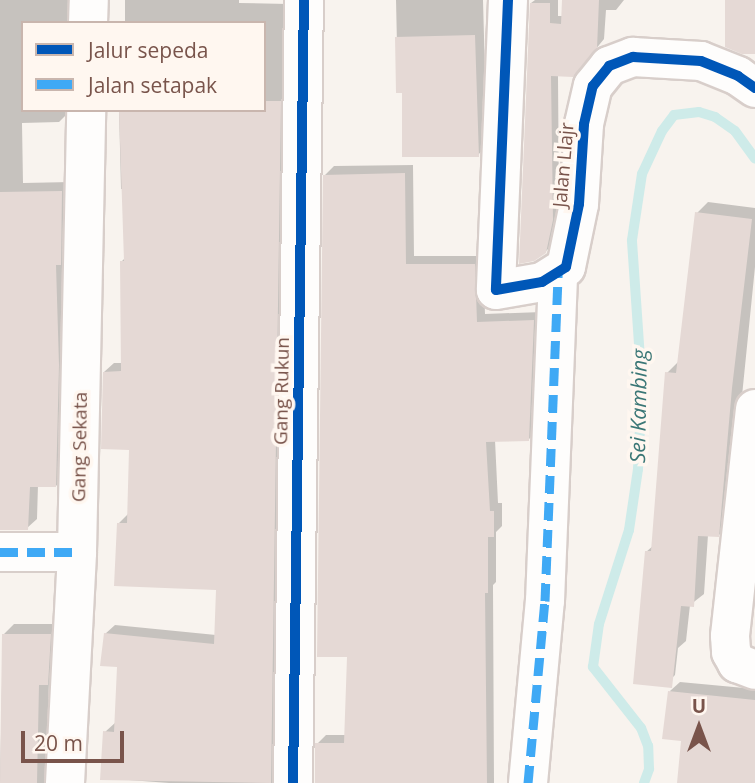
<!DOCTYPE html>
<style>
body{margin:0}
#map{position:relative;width:755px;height:783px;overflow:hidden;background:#f8f3ee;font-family:"Open Sans",sans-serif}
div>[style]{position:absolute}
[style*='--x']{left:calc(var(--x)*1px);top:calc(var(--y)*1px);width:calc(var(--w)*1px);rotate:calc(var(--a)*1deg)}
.shadow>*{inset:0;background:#0003}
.stream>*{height:10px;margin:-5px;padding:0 5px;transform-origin:5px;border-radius:5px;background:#ceebe9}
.building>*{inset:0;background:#e5d9d5}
.roads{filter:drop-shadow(2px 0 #d8ceca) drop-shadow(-2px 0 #d8ceca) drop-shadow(0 2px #d8ceca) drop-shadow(0 -2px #d8ceca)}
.minor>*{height:38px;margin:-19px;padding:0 19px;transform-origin:19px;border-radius:19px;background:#fefdfc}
.quiet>*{height:9px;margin-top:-4.5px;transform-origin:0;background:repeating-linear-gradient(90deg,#3fa9f5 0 18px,transparent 0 27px)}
.cycleway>*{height:10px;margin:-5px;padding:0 5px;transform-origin:5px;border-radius:5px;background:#0057b8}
span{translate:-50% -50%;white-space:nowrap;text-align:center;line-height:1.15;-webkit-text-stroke:7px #fff7f0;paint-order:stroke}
.street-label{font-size:19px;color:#79544b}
.water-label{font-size:21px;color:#3b7776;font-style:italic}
.legend{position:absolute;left:21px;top:21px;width:245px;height:91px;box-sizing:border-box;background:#fff7f0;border:2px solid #c9b6ae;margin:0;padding:9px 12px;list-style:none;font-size:21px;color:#79544b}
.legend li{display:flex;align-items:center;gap:14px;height:35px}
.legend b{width:35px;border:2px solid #c9b6ae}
.north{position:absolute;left:664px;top:692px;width:70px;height:70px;-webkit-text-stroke:5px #fff7f0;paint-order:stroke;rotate:0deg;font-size:19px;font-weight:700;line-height:28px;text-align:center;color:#79544b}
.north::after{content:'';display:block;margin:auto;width:24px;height:32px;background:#79544b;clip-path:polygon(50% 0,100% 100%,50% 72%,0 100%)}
.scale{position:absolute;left:21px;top:731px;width:103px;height:32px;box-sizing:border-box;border:4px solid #79544b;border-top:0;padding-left:9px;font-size:21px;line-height:24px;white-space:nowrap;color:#79544b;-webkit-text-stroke:5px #fff7f0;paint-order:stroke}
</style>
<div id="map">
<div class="shadow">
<div style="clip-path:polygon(0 0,73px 0,73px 18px,68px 23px,23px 23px,23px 110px,69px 112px,59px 122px,22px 123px,23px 183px,71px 182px,65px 476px,56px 486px,38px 485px,37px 519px,27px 528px,0 529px)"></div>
<div style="clip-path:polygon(125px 0,239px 0,239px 3px,288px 4px,280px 783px,169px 783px,102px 778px,105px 732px,116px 722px,119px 666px,105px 634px,115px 625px,216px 635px,218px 588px,119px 523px,129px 513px,131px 449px,104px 372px,114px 363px,122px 363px,121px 262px,126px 257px,125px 189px,121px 189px,119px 110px,264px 110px,264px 23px,125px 23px)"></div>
<div style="clip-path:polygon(396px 0,483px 0,487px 145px,478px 155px,403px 91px,398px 91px)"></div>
<div style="clip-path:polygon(535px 0,558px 0,558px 16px,563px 16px,564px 0,624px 0,616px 10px,606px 10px,604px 39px,581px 67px,558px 75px,559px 211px,554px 243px,545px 252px,531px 3px)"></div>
<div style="clip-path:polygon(413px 165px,414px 256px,483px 256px,485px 314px,542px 312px,538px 430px,529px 439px,495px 440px,498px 503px,502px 503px,502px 526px,496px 532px,496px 582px,493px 585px,494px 783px,317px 783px,317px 744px,326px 735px,346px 735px,348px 655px,325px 175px,334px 166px)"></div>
<div style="clip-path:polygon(708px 202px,755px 208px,755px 267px,729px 525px,718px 536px,708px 535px,704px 594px,690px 605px,686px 641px,678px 648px,675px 675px,664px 686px,646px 552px,654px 545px,667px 373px,678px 362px,697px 213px)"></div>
<div style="clip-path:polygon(14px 624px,61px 624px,58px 672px,49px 681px,46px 783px,0 783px,3px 635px)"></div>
<div style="clip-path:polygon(680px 682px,755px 689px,755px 783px,697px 783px,670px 691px)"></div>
</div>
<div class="stream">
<div style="--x:644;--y:783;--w:15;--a:-70"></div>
<div style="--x:649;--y:769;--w:23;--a:-92"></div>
<div style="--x:648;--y:746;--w:19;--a:-111"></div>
<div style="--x:641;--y:728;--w:78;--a:-128.2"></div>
<div style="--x:593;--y:667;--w:43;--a:-82.1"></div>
<div style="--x:599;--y:624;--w:99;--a:-72.3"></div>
<div style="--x:629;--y:530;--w:62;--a:-81.6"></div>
<div style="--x:638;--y:469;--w:81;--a:-87.2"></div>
<div style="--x:642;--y:388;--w:148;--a:-93.9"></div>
<div style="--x:632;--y:240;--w:67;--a:-81.4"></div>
<div style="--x:642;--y:174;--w:47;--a:-65.1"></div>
<div style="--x:662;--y:131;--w:20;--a:-53"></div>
<div style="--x:674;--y:115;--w:25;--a:-7"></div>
<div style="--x:699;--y:112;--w:17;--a:17"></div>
<div style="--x:715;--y:117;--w:24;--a:35"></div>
<div style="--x:735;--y:131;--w:34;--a:54"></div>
</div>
<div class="building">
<div style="clip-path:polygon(562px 0,599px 0,597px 49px,573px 77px,551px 76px,553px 220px,546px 253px,534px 261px,519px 264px,530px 3px,550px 3px,550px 23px,561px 24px)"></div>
<div style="clip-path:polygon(725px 0,755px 0,755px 54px,742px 54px,725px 47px)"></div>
<div style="clip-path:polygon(475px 35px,479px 157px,402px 157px,402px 93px,396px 93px,395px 37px)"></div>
<div style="clip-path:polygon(264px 101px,281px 101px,271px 783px,100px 780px,103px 731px,114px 732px,117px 667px,100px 666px,104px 633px,214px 644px,216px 590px,114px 586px,117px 523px,127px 523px,129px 450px,101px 449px,103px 372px,121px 371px,120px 261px,124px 261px,119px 110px,264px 110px)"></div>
<div style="clip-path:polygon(405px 173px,406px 264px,475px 264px,477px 322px,534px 320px,529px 441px,486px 442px,490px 511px,494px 511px,494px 537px,488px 537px,488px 593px,485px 593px,487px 783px,315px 783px,315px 743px,344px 743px,347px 657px,317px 657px,323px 175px)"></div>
<div style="clip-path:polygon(62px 191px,61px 265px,56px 265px,59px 365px,56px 487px,30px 487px,28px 530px,0 530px,0 192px)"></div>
<div style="clip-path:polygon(695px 212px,752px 219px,732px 388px,719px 537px,698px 536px,694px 607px,681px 606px,672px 688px,633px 684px,645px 551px,651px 551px,665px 372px,676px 373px)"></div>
<div style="clip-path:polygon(2px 634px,51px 634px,48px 685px,39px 685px,37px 783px,0 783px)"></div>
<div style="clip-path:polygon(668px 691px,755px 700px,755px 783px,677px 783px,681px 741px,662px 739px)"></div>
</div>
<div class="roads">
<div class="minor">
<div style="--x:508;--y:0;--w:290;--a:92.4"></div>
<div style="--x:496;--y:290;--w:47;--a:-9.9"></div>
<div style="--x:542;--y:282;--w:28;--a:-32"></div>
<div style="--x:566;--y:267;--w:64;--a:-78.3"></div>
<div style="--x:579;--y:204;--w:80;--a:-86.4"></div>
<div style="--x:584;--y:124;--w:39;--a:-77"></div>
<div style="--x:593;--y:86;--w:26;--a:-51"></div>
<div style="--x:609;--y:66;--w:26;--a:-21"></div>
<div style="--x:633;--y:57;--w:68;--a:3.4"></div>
<div style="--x:701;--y:61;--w:40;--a:22"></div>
<div style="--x:738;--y:76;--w:21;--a:35"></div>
<div style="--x:88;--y:23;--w:23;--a:-88"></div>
<div style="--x:755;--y:409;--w:228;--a:96.3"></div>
<div style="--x:730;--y:636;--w:16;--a:86"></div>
<div style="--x:731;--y:652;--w:13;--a:61"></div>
<div style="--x:737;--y:663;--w:19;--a:21"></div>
<div style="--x:0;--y:552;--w:77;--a:0"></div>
<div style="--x:65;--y:783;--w:231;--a:-87"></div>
<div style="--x:77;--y:552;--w:442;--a:-88.8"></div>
<div style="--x:293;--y:783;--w:783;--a:-89.2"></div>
<div style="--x:528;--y:783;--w:183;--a:-84.7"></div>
<div style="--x:545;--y:601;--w:327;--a:-87.7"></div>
</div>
</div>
<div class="quiet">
<div style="--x:0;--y:552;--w:77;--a:0"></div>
<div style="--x:528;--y:783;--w:183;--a:-84.7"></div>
<div style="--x:545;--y:601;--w:327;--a:-87.7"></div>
</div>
<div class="cycleway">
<div style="--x:508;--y:0;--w:290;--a:92.4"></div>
<div style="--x:496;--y:290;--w:47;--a:-9.9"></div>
<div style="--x:542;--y:282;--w:28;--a:-32"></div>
<div style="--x:566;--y:267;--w:64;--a:-78.3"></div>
<div style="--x:579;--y:204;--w:80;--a:-86.4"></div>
<div style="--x:584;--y:124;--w:39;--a:-77"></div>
<div style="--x:593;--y:86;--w:26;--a:-51"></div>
<div style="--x:609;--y:66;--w:26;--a:-21"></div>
<div style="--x:633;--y:57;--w:68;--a:3.4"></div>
<div style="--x:701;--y:61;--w:40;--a:22"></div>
<div style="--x:738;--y:76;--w:21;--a:35"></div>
<div style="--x:293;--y:783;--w:783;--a:-89.2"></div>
</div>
<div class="street-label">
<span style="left:564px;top:165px;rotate:-85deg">Jalan Llajr</span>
<span style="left:282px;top:391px;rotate:-89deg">Gang Rukun</span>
<span style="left:80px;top:447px;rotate:-89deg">Gang Sekata</span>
</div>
<div class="water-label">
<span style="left:638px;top:406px;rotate:-89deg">Sei Kambing</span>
</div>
<ul class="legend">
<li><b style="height:9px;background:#0057b8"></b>Jalur sepeda</li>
<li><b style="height:9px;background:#3fa9f5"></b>Jalan setapak</li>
</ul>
<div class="north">U</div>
<div class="scale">20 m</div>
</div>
